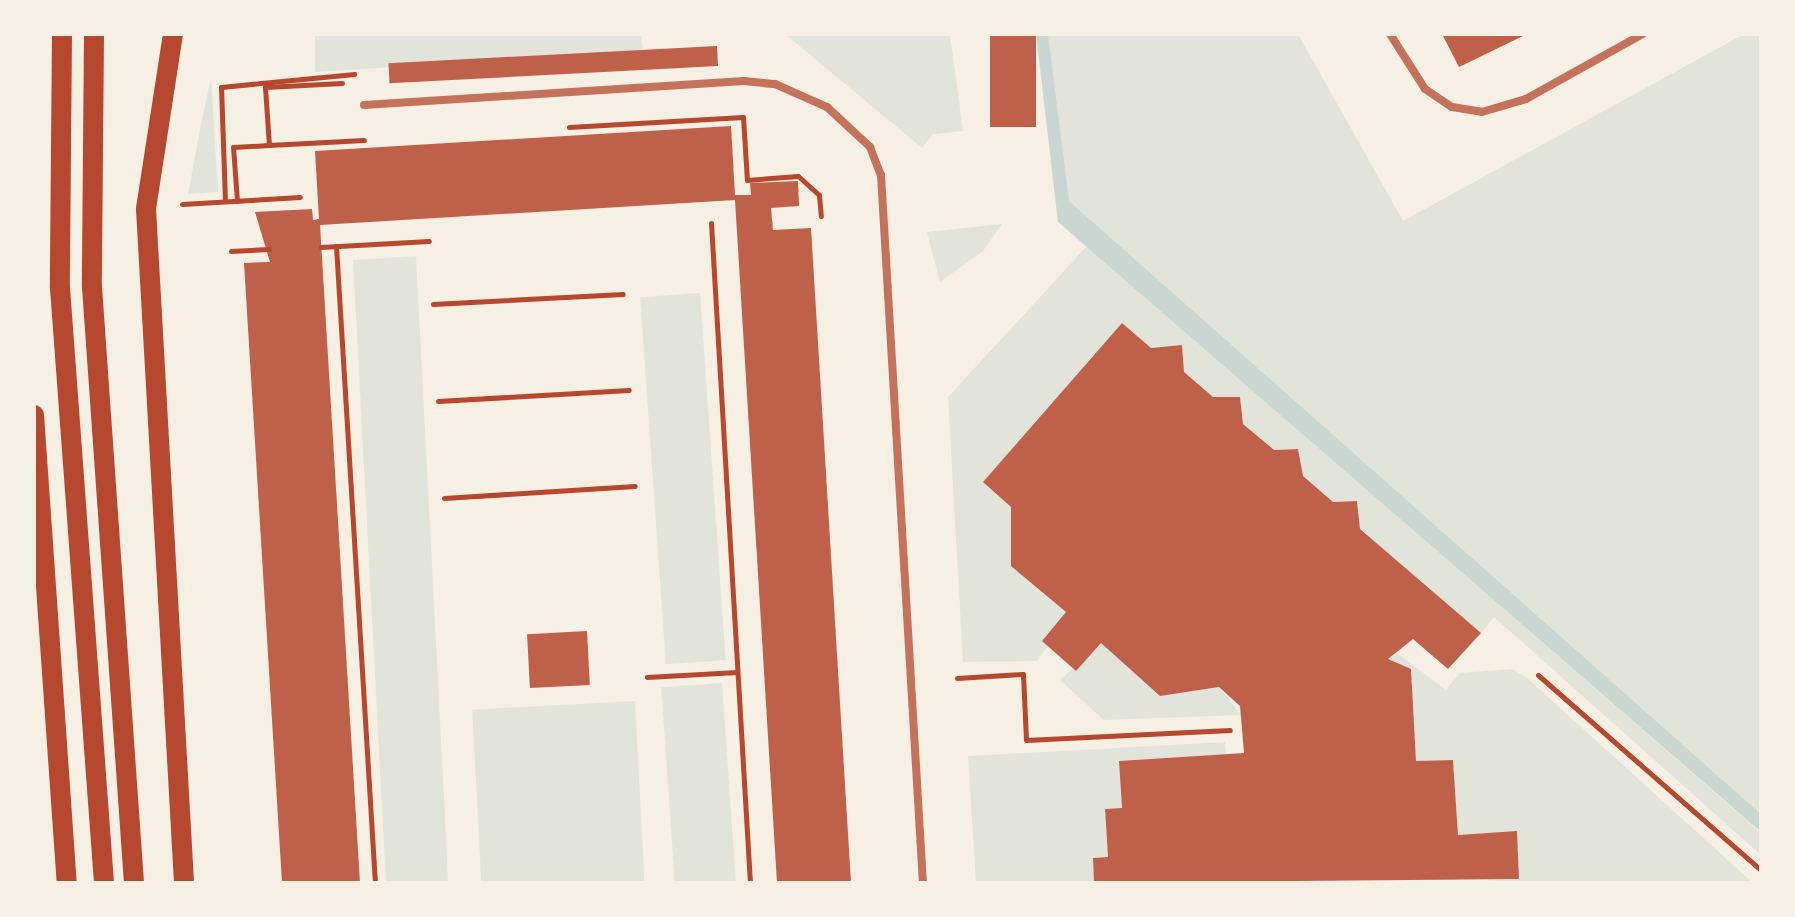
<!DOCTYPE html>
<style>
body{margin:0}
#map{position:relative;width:1795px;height:917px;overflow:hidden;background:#f6efe4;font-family:"Open Sans",sans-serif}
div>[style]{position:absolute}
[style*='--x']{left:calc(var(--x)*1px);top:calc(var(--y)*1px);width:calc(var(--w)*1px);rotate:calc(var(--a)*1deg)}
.green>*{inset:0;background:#e2e4dc;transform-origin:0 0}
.water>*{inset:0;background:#c9d6d2}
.building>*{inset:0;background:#bf614a;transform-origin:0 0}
.path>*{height:5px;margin:-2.5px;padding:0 2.5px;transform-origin:2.5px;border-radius:2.5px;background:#b5482f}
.minor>*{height:8px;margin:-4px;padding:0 4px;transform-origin:4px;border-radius:4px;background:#c5725c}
.primary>*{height:20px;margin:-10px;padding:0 10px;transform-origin:10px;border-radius:10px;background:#b5482f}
span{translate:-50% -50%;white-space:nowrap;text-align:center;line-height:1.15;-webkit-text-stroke:7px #f6efe4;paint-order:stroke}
.frame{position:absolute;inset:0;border:36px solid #f6efe4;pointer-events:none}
</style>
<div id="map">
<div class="green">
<div style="clip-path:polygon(315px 34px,641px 34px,643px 51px,315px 72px)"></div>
<div style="clip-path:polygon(785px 34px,950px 34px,963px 131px,933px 134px,922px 148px)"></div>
<div style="clip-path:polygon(1048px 34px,1298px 34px,1403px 221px,1744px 34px,1761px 34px,1761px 814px,1068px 201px)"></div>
<div style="clip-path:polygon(211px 78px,218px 192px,188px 194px,201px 124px)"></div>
<div style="clip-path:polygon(1002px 224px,983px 251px,940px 282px,927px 232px)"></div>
<div style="clip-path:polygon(1087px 246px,1761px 833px,1761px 855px,1494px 617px,1481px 633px,1390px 556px,1360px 529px,1357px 501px,1333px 502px,1303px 476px,1298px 449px,1274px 450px,1243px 424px,1240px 398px,1213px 397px,1184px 372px,1182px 345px,1151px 348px,1122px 323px,983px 482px,1011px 507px,1012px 566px,1066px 612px,1042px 641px,1048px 646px,1037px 661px,963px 662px,948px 397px)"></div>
<div style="clip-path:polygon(416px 256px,445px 817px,448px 883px,386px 883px,353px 260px)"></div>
<div style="left:700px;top:293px;width:368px;height:60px;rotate:86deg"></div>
<div style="clip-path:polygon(1101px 643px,1160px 696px,1219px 687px,1241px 715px,1104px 720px,1060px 680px)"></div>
<div style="clip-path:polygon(1397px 653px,1446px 690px,1460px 673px,1512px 669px,1526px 677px,1753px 883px,1445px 883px,1519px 879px,1517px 832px,1458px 835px,1453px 760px,1416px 761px,1411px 670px,1388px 660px)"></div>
<div style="left:722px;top:683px;width:200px;height:61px;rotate:86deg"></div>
<div style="left:635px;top:701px;width:182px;height:163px;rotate:87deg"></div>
<div style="clip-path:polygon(1225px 742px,1226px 754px,1119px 761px,1122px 808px,1105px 810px,1108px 857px,1093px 858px,1094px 883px,976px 883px,968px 756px)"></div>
</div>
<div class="water">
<div style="clip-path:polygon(1036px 34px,1048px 34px,1069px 201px,1761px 814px,1761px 832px,1058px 222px)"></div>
</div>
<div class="building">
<div style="left:990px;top:34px;width:46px;height:93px"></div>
<div style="clip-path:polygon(1442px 34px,1527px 34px,1459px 67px)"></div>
<div style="left:717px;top:46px;width:20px;height:329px;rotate:87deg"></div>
<div style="clip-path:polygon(731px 126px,735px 195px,751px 195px,750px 183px,798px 181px,799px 206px,771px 208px,773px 230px,811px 228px,851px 883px,777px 883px,735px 200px,320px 225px,360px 883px,282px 883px,244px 263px,270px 262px,255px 212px,312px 209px,313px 220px,319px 219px,315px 151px)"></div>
<div style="clip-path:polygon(1122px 323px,1151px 348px,1182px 345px,1184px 372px,1213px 397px,1240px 397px,1243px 424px,1274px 450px,1298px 449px,1303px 476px,1333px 502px,1357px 501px,1360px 529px,1481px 633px,1448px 669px,1413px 639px,1388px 659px,1411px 669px,1416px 761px,1453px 760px,1458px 835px,1517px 831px,1519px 879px,1094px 883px,1093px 858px,1108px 857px,1105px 809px,1122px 808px,1119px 761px,1244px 753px,1240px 706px,1219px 687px,1160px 696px,1101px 643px,1076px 671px,1042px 641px,1066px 612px,1011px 566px,1011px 507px,983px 482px)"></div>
<div style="left:587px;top:631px;width:54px;height:60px;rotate:87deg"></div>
</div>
<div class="path">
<div style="--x:342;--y:83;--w:77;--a:177"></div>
<div style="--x:265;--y:87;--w:58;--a:86.1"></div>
<div style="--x:269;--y:145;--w:95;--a:-3"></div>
<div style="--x:569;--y:127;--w:174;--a:-3.3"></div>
<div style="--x:743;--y:117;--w:63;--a:86.4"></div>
<div style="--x:747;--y:180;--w:51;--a:-4.5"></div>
<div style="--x:798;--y:176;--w:28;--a:42"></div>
<div style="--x:819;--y:195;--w:21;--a:85"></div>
<div style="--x:225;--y:201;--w:114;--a:-92"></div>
<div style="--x:221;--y:87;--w:134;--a:-5.6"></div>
<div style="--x:237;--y:201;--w:54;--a:-94.2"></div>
<div style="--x:233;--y:147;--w:36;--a:-3"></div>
<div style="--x:182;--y:204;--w:118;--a:-3.4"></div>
<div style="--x:711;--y:223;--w:661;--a:86.62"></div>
<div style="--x:336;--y:246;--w:638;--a:86.5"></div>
<div style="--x:321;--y:247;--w:108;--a:-3.2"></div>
<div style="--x:231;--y:251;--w:38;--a:-3"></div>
<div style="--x:433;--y:304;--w:190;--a:-3"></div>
<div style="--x:438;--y:401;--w:191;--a:-3.3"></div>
<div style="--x:444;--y:498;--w:191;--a:-3.6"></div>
<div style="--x:1538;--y:675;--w:296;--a:41.2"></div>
<div style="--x:647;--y:677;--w:90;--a:-3.2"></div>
<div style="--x:957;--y:678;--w:66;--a:-3.5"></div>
<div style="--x:1023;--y:674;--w:66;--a:87.4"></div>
<div style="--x:1026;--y:740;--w:204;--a:-2.8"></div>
</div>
<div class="minor">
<div style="--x:1390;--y:34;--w:65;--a:57.5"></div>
<div style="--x:1425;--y:89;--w:32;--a:34"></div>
<div style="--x:1452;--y:107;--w:30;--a:9"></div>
<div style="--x:1482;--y:112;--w:46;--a:-16.5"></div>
<div style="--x:1526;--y:99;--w:134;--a:-29.1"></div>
<div style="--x:364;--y:105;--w:381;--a:-3.6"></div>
<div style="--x:744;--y:81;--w:31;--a:6"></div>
<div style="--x:775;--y:84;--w:57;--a:23.9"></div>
<div style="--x:827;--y:107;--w:59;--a:42.9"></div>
<div style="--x:870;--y:147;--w:30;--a:69"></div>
<div style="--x:881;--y:175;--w:709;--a:86.61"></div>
</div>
<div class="primary">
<div style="--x:62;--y:34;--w:254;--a:90.5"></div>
<div style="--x:60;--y:288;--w:597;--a:85.77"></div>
<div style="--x:173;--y:34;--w:177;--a:98.8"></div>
<div style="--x:146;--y:209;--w:675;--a:86.77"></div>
<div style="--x:94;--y:35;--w:252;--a:90.5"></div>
<div style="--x:92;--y:287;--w:597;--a:85.97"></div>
<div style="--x:34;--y:415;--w:469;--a:86"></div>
</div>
<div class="frame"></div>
</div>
